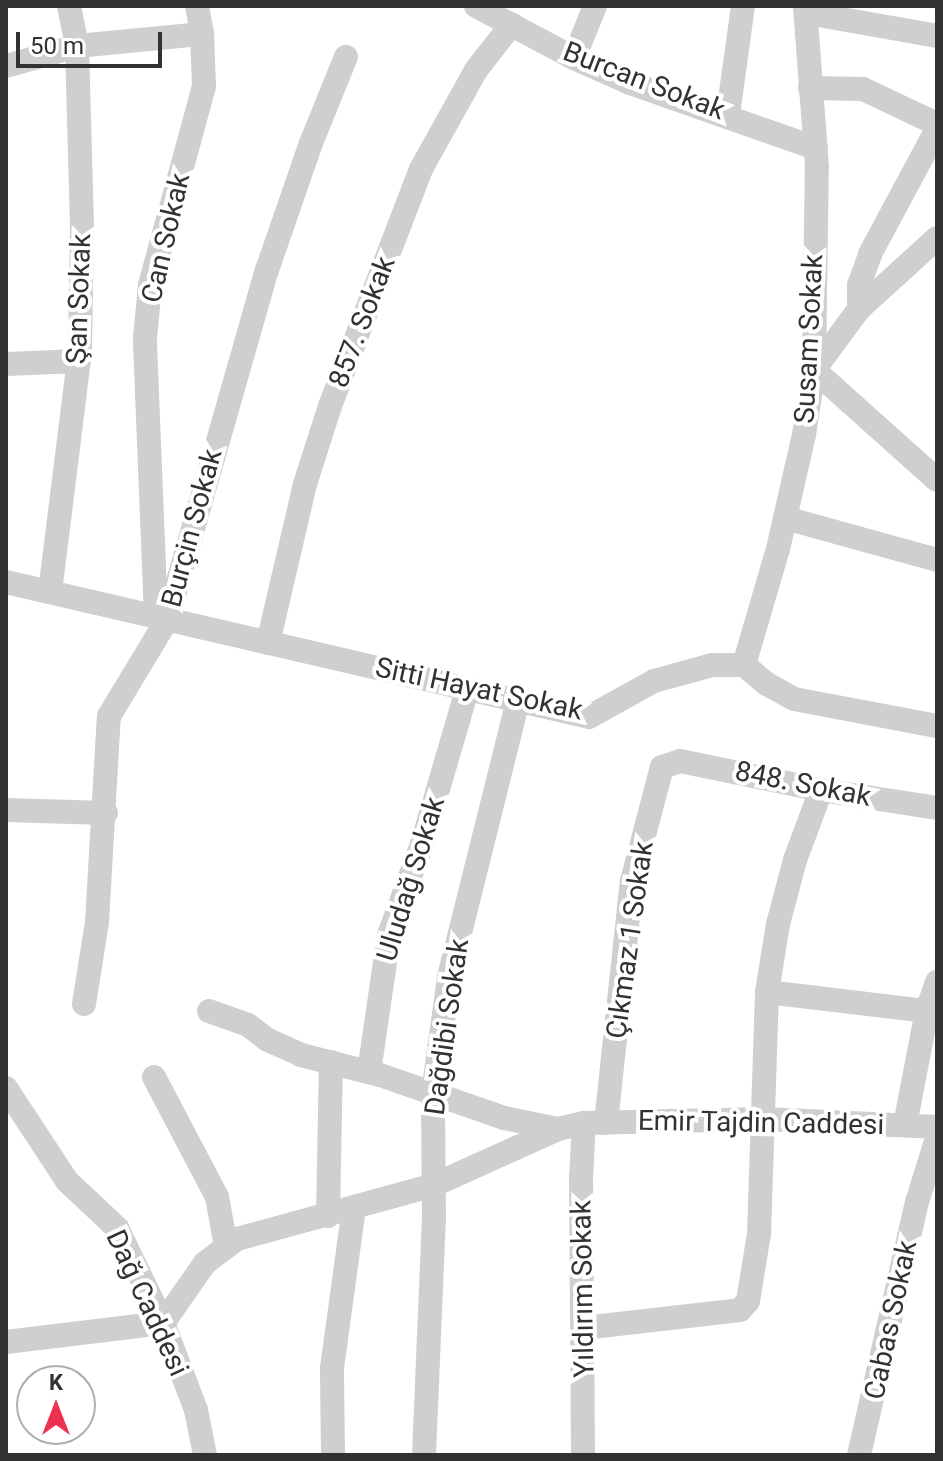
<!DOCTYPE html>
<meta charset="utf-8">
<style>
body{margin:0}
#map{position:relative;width:943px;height:1461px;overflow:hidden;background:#fff;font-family:Roboto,sans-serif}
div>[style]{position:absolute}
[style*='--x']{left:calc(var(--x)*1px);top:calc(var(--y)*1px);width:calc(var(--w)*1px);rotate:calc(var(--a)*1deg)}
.minor>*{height:24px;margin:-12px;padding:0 12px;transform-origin:12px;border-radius:12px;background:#cfcfcf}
span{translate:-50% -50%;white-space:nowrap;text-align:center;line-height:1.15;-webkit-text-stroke:8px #fff;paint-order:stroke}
.street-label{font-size:28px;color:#323232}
.frame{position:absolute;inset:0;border:8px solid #323232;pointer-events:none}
.north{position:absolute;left:16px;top:1365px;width:80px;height:80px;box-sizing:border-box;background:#fff;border:2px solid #adadad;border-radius:50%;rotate:0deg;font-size:22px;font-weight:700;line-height:32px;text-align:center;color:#323232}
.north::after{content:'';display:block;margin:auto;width:28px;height:36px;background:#ed3150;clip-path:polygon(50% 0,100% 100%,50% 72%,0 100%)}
.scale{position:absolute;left:16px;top:32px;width:146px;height:36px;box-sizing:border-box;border:4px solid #323232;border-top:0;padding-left:10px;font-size:24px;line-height:28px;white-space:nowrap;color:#323232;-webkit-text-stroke:6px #fff;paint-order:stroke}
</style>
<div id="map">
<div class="minor">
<div style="--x:476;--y:6;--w:111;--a:28"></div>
<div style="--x:574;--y:58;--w:61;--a:24.1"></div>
<div style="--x:630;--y:83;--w:197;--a:19.3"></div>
<div style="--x:807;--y:13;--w:132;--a:10"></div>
<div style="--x:574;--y:58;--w:56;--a:-68"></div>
<div style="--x:6;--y:66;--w:74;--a:-15.7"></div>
<div style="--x:77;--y:46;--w:126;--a:-5.5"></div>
<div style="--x:810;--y:88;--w:53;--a:1.1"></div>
<div style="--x:863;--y:89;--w:82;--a:25.3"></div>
<div style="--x:728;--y:114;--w:109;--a:-82.1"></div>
<div style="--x:937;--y:238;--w:105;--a:137.7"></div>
<div style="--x:859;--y:309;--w:76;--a:126.4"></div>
<div style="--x:814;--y:370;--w:165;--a:41.8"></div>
<div style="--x:859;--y:309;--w:24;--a:-90"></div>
<div style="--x:859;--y:285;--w:33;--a:-70"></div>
<div style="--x:870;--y:254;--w:142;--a:-61.8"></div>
<div style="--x:6;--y:364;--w:73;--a:-2.4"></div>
<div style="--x:785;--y:518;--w:158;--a:15.4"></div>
<div style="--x:6;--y:582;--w:598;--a:13.04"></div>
<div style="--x:589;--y:717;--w:74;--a:-29"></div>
<div style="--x:654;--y:681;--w:60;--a:-15.4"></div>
<div style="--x:712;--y:665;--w:32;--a:0"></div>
<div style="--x:744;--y:665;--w:30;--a:40"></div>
<div style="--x:767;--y:684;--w:31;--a:29"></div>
<div style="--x:794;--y:699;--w:146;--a:10.7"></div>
<div style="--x:50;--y:592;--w:243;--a:-82.9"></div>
<div style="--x:80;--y:351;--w:125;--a:-89.1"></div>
<div style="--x:82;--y:226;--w:180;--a:-91.6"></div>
<div style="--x:77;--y:46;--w:41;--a:-101.3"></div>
<div style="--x:156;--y:617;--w:279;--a:-92.3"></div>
<div style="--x:145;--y:338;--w:53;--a:-84.6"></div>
<div style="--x:150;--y:285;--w:206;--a:-74.8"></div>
<div style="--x:204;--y:86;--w:52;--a:-92.2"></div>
<div style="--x:202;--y:34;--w:28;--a:-100"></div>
<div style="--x:268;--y:643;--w:163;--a:-76.9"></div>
<div style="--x:305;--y:484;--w:82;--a:-72.2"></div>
<div style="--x:330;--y:406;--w:254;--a:-69"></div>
<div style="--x:421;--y:169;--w:113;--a:-60.9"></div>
<div style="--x:476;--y:70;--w:58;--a:-52"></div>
<div style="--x:744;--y:665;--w:121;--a:-73.7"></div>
<div style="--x:778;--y:549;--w:117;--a:-77.2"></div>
<div style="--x:804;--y:435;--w:66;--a:-81.3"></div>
<div style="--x:814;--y:370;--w:203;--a:-89.2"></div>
<div style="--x:817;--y:167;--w:161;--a:-94.3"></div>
<div style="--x:6;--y:810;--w:100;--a:1.7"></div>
<div style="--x:767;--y:992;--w:161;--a:6.8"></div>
<div style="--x:84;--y:1004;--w:83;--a:-81"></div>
<div style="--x:97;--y:922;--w:206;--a:-86.7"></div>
<div style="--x:109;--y:716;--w:112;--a:-58.9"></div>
<div style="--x:167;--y:620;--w:364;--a:-74.1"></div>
<div style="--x:267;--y:270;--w:134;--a:-70.9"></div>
<div style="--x:311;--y:143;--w:93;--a:-67.9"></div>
<div style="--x:209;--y:1011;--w:41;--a:19.7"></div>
<div style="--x:248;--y:1025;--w:25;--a:37"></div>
<div style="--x:268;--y:1040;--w:36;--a:24"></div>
<div style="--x:301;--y:1055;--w:81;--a:14.2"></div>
<div style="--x:380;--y:1075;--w:131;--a:19.1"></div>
<div style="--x:504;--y:1118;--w:55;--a:11.5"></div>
<div style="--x:369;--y:1072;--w:138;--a:-81.7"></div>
<div style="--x:389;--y:935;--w:97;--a:-70.1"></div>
<div style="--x:422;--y:844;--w:160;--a:-73.7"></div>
<div style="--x:154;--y:1077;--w:136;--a:62.3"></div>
<div style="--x:217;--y:1197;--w:51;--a:79.8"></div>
<div style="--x:6;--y:1088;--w:111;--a:56.7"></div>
<div style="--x:67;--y:1181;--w:69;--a:43.2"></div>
<div style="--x:117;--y:1228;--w:106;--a:64.2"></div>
<div style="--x:163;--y:1323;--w:93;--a:69.2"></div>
<div style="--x:196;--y:1410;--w:46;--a:78.7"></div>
<div style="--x:606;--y:1123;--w:243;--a:-83.9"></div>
<div style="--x:632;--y:881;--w:118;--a:-75.3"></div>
<div style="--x:662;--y:767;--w:19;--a:-18"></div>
<div style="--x:680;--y:761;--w:144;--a:11.6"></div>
<div style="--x:821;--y:790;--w:117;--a:8.8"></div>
<div style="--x:905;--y:1125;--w:116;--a:-79.1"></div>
<div style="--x:927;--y:1011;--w:31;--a:-71"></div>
<div style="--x:328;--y:1216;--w:154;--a:-88.9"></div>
<div style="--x:583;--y:1328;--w:158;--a:-6.5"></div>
<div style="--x:740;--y:1310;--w:12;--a:-48"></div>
<div style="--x:748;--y:1301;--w:68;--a:-80.7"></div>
<div style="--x:759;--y:1234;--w:242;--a:-88.1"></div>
<div style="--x:767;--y:992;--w:69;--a:-80.8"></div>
<div style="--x:778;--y:924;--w:66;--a:-75.1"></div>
<div style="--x:795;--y:860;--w:75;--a:-69.6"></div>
<div style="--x:6;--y:1342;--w:158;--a:-6.9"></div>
<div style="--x:163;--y:1323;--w:73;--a:-55"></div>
<div style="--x:205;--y:1263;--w:40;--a:-37"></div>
<div style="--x:237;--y:1239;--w:204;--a:-15.3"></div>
<div style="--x:434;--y:1185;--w:136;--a:-24.3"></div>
<div style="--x:558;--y:1129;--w:27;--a:-13"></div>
<div style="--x:584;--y:1123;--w:179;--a:-1.3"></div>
<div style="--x:763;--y:1119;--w:174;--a:2.6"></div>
<div style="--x:333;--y:1455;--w:87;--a:-90.7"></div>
<div style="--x:332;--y:1368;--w:162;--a:-82.2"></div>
<div style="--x:424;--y:1455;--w:236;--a:-87.6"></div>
<div style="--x:434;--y:1219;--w:126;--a:-90.5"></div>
<div style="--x:433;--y:1093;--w:117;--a:-82.1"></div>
<div style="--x:449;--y:977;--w:284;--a:-76"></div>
<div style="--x:583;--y:1455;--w:277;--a:-90.4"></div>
<div style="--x:581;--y:1178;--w:55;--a:-86.9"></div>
<div style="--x:859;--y:1455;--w:260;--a:-77.1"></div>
<div style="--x:917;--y:1202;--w:67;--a:-72.6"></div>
</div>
<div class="street-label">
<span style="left:644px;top:81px;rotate:21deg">Burcan Sokak</span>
<span style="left:166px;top:238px;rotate:-77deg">Can Sokak</span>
<span style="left:79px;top:299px;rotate:-88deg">Şan Sokak</span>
<span style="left:362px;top:322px;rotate:-69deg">857. Sokak</span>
<span style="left:809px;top:339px;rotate:-87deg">Susam Sokak</span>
<span style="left:192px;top:528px;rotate:-75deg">Burçin Sokak</span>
<span style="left:479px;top:689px;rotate:12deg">Sitti Hayat Sokak</span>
<span style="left:803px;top:784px;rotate:11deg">848. Sokak</span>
<span style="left:411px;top:879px;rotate:-73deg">Uludağ Sokak</span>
<span style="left:630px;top:940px;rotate:-82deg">Çıkmaz 1 Sokak</span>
<span style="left:447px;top:1027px;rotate:-82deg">Dağdibi Sokak</span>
<span style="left:761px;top:1123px;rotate:1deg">Emir Tajdin Caddesi</span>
<span style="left:583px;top:1289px;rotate:-91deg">Yıldırım Sokak</span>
<span style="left:147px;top:1303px;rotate:65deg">Dağ Caddesi</span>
<span style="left:891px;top:1320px;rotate:-78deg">Cabas Sokak</span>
</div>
<div class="frame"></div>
<div class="north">K</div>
<div class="scale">50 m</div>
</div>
